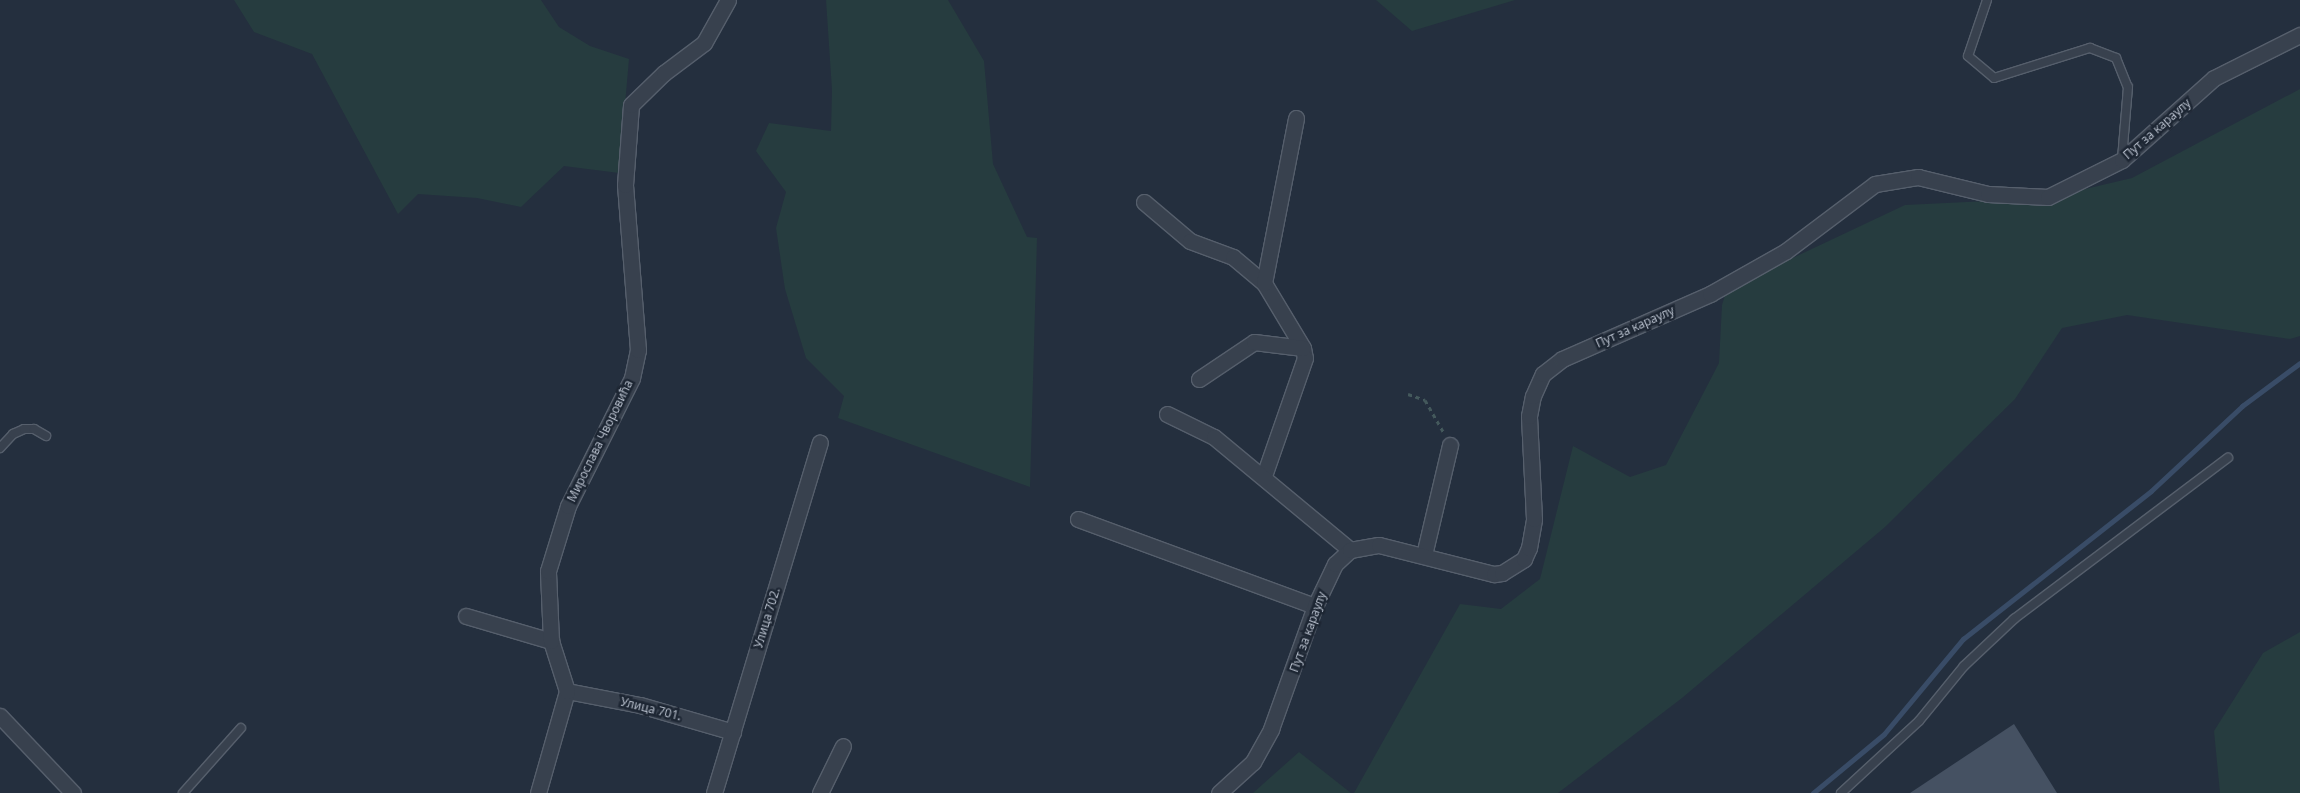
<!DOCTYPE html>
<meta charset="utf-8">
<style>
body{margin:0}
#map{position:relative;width:2300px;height:793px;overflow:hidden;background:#242f3e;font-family:"Noto Sans",sans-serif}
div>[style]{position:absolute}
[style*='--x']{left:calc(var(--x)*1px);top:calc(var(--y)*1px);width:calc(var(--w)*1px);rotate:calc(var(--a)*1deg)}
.green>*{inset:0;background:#263c3f}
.stream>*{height:5px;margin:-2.5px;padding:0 2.5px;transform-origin:2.5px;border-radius:2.5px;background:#394c67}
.building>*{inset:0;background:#455162}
.path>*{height:3px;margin-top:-1.5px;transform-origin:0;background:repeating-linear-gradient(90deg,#44595c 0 4px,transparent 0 8px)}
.roads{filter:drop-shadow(1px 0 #565f6c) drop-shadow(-1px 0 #565f6c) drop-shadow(0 1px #565f6c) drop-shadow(0 -1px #565f6c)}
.lane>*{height:8px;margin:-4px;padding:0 4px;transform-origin:4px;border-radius:4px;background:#38414e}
.street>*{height:15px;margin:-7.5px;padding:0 7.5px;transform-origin:7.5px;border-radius:7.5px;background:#38414e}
span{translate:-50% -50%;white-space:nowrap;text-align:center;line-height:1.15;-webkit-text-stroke:5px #1d2633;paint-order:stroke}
.street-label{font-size:12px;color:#b4bcc9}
</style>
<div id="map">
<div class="green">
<div style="clip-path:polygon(234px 0,541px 0,559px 27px,590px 46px,629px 59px,619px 173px,564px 166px,521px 207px,477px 198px,418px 194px,398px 214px,312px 54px,254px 32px)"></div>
<div style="clip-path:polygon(826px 0,948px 0,984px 61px,993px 164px,1027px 237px,1037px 238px,1030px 487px,838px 418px,844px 396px,806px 358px,785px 289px,776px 228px,786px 192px,756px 151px,769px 123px,831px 131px,832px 90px)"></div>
<div style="clip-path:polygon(1376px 0,1515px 0,1412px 31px)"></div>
<div style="clip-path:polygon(2300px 89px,2300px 336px,2290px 339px,2127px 315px,2062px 328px,2015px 399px,1885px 527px,1682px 698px,1558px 793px,1354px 793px,1460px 604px,1501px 609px,1540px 579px,1573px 446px,1630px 477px,1666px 465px,1719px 363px,1722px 305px,1727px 289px,1905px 205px,2047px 198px,2132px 178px)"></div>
<div style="clip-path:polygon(2300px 632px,2300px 793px,2220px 793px,2214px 731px,2263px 653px)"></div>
<div style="clip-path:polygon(1299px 752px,1351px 793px,1253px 793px)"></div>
</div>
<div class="stream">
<div style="--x:1813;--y:793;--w:92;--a:-39.7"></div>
<div style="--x:1884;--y:734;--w:124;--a:-50.3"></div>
<div style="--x:1963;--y:639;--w:239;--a:-38.2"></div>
<div style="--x:2151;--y:491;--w:125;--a:-43"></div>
<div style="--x:2242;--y:406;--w:72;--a:-36.6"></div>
</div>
<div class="building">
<div style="clip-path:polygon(2014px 724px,2057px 793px,1910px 793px)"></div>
</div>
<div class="path">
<div style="--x:1408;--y:394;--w:18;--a:19"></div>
<div style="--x:1425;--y:400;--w:38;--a:60"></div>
</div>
<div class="roads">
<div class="lane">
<div style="--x:1987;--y:0;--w:59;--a:108.7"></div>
<div style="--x:1968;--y:56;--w:34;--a:40"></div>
<div style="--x:1994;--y:78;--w:101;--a:-17.4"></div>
<div style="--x:2090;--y:48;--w:28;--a:21"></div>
<div style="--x:2116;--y:58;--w:31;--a:68"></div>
<div style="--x:2128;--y:87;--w:71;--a:94.8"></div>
<div style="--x:0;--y:448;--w:19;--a:-47"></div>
<div style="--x:13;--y:434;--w:12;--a:-24"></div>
<div style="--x:24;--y:429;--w:10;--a:0"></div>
<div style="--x:34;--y:429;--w:14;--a:30"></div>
<div style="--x:183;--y:793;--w:87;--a:-48.3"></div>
<div style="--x:1841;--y:793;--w:106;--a:-42.7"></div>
<div style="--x:1919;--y:721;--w:71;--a:-50.7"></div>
<div style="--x:1964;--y:666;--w:69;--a:-43.2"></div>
<div style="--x:2014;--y:619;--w:268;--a:-37"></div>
</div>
<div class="street">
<div style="--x:1144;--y:202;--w:60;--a:40.3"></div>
<div style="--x:1190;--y:241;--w:46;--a:20.4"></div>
<div style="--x:1233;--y:257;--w:40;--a:40"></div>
<div style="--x:1264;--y:283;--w:76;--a:59"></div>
<div style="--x:1303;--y:348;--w:10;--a:79"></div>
<div style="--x:1305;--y:358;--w:125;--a:109.2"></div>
<div style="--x:1264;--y:283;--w:168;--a:-79"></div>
<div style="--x:1199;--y:379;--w:66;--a:-33.9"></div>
<div style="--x:1254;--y:342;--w:49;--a:7"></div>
<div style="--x:1167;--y:414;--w:52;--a:26.1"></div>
<div style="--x:1214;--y:437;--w:177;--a:39.7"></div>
<div style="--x:1078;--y:519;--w:252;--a:20.2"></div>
<div style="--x:1424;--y:555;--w:113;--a:-76.7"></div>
<div style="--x:466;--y:616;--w:89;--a:16.4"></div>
<div style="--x:567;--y:691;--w:74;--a:10.9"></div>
<div style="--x:640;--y:705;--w:97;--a:16.2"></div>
<div style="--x:0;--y:716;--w:106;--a:46.5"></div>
<div style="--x:538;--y:793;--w:106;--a:-74.1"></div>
<div style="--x:567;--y:691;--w:52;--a:-107.7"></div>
<div style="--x:551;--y:641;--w:70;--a:-92.5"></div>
<div style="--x:548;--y:571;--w:68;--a:-72.9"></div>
<div style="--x:568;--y:506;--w:143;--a:-63.4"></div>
<div style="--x:632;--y:378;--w:29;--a:-78"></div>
<div style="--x:638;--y:350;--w:166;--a:-94.5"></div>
<div style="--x:625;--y:185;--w:80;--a:-85.7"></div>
<div style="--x:631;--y:105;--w:46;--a:-44.1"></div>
<div style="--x:664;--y:73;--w:50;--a:-36.9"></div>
<div style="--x:704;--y:43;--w:49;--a:-60.8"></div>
<div style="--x:714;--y:793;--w:366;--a:-73.2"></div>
<div style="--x:820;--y:793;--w:52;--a:-63.9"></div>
<div style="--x:1219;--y:793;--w:46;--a:-42.4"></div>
<div style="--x:1253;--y:762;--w:38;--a:-61"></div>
<div style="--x:1271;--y:729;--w:131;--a:-70.3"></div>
<div style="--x:1315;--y:606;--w:47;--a:-64.5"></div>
<div style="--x:1335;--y:564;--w:21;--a:-43"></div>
<div style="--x:1350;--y:550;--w:29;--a:-10"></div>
<div style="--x:1379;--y:545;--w:119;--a:14.2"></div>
<div style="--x:1494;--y:574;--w:8;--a:-7"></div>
<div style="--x:1502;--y:573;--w:26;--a:-32"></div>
<div style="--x:1524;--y:559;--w:12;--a:-66"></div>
<div style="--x:1529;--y:548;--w:29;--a:-80"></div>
<div style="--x:1534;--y:519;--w:103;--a:-92.8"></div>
<div style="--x:1529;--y:416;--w:20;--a:-79"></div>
<div style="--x:1533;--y:396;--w:24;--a:-66"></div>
<div style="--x:1543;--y:374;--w:24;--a:-38"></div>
<div style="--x:1562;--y:359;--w:162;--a:-23.7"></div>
<div style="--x:1710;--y:294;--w:87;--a:-29.5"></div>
<div style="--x:1786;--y:251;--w:111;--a:-37"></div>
<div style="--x:1875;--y:184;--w:44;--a:-9.2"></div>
<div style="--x:1918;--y:177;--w:72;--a:13.7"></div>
<div style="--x:1988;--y:194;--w:60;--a:2.9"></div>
<div style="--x:2048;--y:197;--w:83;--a:-26.6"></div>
<div style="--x:2122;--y:160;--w:123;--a:-41.7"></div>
<div style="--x:2214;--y:78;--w:96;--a:-26.6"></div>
</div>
</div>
<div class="street-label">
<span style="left:2157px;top:129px;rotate:-41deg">Пут за караулу</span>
<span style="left:1635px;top:327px;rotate:-24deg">Пут за караулу</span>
<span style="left:600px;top:441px;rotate:-64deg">Мирослава Чворовића</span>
<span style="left:767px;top:618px;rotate:-73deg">Улица 702.</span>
<span style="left:1308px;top:632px;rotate:-70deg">Пут за караулу</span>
<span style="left:651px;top:709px;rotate:14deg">Улица 701.</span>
</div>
</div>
